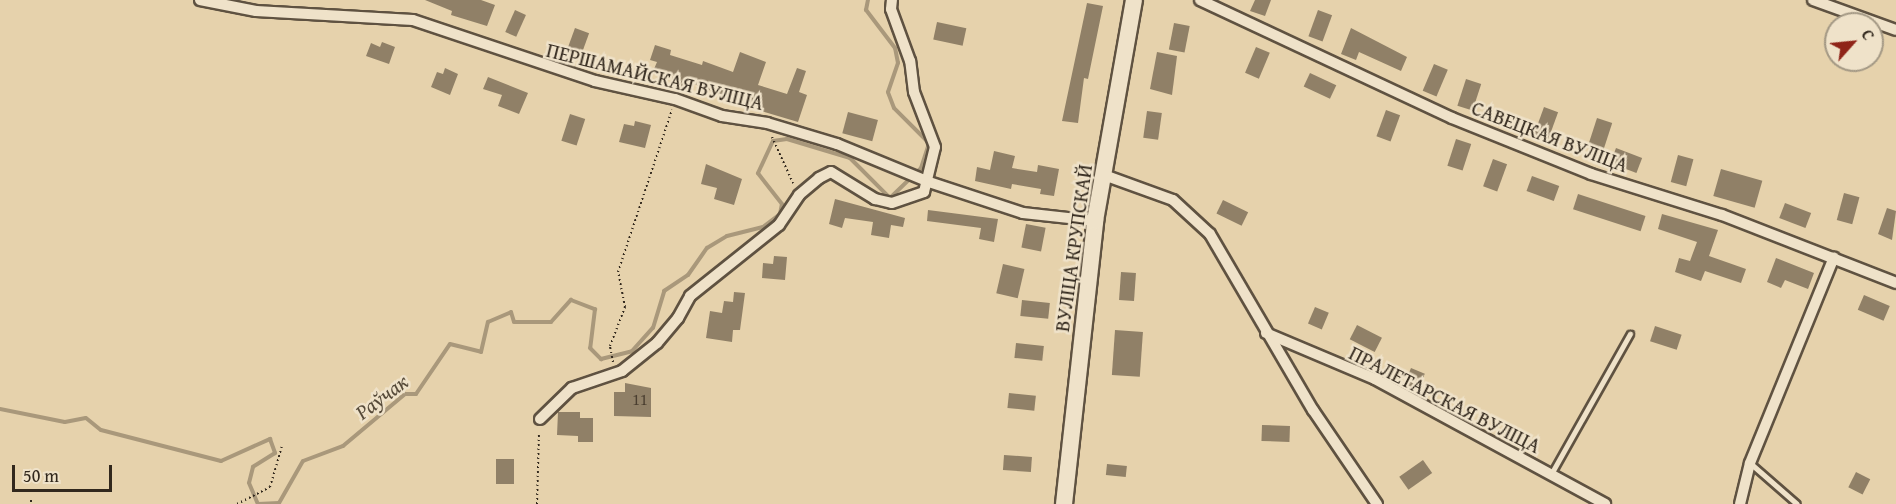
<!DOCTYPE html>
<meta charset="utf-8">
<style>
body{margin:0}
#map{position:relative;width:1896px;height:504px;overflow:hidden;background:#e6d2ac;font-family:"Gentium Book Plus",serif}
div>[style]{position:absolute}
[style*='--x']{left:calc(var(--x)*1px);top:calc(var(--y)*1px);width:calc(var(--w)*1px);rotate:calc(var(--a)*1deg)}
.stream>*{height:4px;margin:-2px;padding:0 2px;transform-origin:2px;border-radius:2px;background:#a9987b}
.building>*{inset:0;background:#908067;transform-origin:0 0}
.path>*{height:2px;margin-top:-1px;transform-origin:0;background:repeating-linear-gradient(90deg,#32281d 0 1.5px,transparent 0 4.5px)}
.roads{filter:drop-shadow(2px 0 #5f5241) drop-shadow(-2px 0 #5f5241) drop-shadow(0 2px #5f5241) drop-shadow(0 -2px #5f5241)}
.lane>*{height:5px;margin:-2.5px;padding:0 2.5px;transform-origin:2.5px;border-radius:2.5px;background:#efe2c9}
.street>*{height:10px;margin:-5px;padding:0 5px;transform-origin:5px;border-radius:5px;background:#efe2c9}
.secondary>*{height:16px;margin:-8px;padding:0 8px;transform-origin:8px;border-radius:8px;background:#efe2c9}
span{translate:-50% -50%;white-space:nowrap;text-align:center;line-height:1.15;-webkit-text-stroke:5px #efe2c9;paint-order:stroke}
.number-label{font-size:16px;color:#4a3e30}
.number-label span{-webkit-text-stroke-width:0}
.street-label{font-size:20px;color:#32281d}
.water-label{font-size:21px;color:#564a39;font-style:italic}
.north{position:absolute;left:1824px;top:12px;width:60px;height:60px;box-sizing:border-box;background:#efe2c9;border:2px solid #a39884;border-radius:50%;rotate:63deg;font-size:16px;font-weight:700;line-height:24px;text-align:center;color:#32281d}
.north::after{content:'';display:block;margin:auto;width:21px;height:27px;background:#8f2418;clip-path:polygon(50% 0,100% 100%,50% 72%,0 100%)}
.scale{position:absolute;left:12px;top:465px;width:100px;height:27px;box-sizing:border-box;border:3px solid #32281d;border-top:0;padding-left:8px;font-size:18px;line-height:21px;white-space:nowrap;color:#32281d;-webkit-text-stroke:4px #efe2c9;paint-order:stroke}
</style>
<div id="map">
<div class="stream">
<div style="--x:0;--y:409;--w:66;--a:11.3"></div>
<div style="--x:65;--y:422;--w:21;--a:-11"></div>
<div style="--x:86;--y:418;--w:19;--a:39"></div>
<div style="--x:101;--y:430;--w:124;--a:14.5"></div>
<div style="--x:221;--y:461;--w:54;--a:-24.2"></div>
<div style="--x:270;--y:439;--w:15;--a:70"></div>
<div style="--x:275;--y:453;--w:26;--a:148"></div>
<div style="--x:253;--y:467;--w:16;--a:104"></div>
<div style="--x:249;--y:483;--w:23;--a:67"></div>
<div style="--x:258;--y:504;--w:21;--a:-3"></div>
<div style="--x:279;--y:503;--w:48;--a:-60.3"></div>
<div style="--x:303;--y:461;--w:43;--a:-20.6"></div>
<div style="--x:343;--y:446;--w:81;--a:-40"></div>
<div style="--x:405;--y:394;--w:11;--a:0"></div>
<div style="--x:416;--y:394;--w:60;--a:-55.8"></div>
<div style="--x:450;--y:344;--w:32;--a:14"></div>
<div style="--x:481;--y:352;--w:31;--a:-77"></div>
<div style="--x:488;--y:322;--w:25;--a:-23"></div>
<div style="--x:511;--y:312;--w:10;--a:73"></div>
<div style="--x:514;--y:322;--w:37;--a:0"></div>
<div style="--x:551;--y:322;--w:30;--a:-48"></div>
<div style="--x:571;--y:300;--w:26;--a:21"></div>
<div style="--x:595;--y:309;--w:39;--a:97"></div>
<div style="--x:590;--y:348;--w:16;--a:45"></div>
<div style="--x:601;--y:359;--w:32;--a:-14"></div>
<div style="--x:632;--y:351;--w:31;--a:-48"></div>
<div style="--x:653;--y:328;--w:39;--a:-73"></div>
<div style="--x:664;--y:291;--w:29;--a:-34"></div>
<div style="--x:688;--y:275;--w:33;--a:-55"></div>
<div style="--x:707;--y:248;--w:23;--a:-31"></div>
<div style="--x:727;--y:236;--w:37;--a:-14"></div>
<div style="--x:763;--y:227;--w:21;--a:-37"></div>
<div style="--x:780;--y:214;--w:10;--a:-79"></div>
<div style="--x:782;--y:204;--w:39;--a:-128"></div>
<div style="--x:758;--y:173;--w:35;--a:-65"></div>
<div style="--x:773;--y:141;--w:14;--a:-8"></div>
<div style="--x:787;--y:139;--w:66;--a:16.8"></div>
<div style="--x:850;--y:158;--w:57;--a:45"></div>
<div style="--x:890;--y:198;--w:43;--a:-44.1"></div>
<div style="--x:921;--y:168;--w:26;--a:-72"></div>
<div style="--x:929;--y:143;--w:49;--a:-135"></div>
<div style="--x:894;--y:108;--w:17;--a:-111"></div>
<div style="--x:888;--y:92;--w:31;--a:-71"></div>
<div style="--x:898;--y:63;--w:15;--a:-101"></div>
<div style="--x:895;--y:48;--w:48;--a:-127.3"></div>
<div style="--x:866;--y:10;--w:10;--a:-79"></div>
</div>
<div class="building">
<div style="clip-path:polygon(425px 0,481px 0,495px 5px,487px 26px,451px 15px,452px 11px)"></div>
<div style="clip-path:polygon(1255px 0,1271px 0,1265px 16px,1250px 11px)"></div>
<div style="clip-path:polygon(1087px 3px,1103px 6px,1088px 79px,1084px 78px,1078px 123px,1062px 121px)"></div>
<div style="left:515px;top:10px;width:12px;height:24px;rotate:24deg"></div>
<div style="left:1318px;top:10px;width:15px;height:28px;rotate:20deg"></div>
<div style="left:937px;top:22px;width:30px;height:18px;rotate:12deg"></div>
<div style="left:1174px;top:23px;width:16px;height:27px;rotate:11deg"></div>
<div style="left:575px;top:28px;width:15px;height:29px;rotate:20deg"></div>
<div style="clip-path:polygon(1351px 28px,1407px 57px,1401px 71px,1359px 52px,1356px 60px,1341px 54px)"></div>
<div style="clip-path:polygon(382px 42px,395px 47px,389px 64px,366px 56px,371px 43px,380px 47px)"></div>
<div style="clip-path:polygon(655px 45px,671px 50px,670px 55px,702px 65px,703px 61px,733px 72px,740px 52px,766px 62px,758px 85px,787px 94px,797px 68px,806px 71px,799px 92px,807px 95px,798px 122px,727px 101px,728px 98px,687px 81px,685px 89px,670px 84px,673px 75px,654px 69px,657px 62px,650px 60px)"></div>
<div style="left:1256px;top:47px;width:15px;height:28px;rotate:23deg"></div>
<div style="clip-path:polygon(1157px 52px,1177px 56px,1172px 95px,1150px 89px)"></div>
<div style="left:1434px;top:64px;width:15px;height:29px;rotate:23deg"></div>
<div style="clip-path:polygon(445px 68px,458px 74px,450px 95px,431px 87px,437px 72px,443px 74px)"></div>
<div style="left:1310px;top:73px;width:29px;height:15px;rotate:25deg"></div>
<div style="clip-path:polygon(488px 77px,528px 93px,519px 114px,498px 106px,502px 95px,483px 89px)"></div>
<div style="left:1466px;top:79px;width:16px;height:28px;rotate:18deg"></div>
<div style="left:1544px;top:107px;width:15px;height:29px;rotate:20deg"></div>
<div style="left:1386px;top:110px;width:15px;height:28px;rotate:20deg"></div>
<div style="left:1147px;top:111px;width:15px;height:27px;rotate:8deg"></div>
<div style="left:848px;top:112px;width:31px;height:22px;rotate:15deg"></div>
<div style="left:570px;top:114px;width:16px;height:28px;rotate:18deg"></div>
<div style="left:1597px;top:118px;width:16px;height:28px;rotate:18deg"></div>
<div style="clip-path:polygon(635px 121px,651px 125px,645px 148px,619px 142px,624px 124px,634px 126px)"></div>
<div style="left:1456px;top:139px;width:16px;height:28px;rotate:18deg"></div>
<div style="left:1616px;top:148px;width:28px;height:16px;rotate:21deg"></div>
<div style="clip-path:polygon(994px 151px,1015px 156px,1012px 168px,1037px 172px,1038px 165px,1059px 169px,1054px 196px,1040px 194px,1041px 189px,1012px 184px,1011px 189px,975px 181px,977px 167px,990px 170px)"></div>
<div style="left:1678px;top:155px;width:16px;height:28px;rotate:15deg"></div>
<div style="left:1493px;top:159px;width:15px;height:29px;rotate:20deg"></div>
<div style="clip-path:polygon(706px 164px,742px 179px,734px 205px,714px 199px,717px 188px,701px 184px)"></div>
<div style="left:1721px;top:169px;width:43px;height:28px;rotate:16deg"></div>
<div style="left:1532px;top:176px;width:29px;height:16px;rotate:20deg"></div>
<div style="left:1844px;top:193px;width:16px;height:28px;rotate:15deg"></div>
<div style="left:1578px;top:194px;width:71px;height:16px;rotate:18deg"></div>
<div style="clip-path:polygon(835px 199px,905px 218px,903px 227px,891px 225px,889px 238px,871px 235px,873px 222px,845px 218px,842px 228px,829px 224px)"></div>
<div style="left:1223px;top:200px;width:28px;height:15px;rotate:26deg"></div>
<div style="left:1785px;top:203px;width:28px;height:16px;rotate:21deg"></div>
<div style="clip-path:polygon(1887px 208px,1896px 211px,1892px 240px,1878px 234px)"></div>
<div style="clip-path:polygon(928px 210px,998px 219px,994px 242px,979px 239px,981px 228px,927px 221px)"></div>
<div style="clip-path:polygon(1662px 214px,1718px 230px,1709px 256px,1746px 269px,1741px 283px,1705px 271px,1701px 281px,1675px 272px,1679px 258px,1690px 261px,1697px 242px,1658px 229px)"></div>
<div style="left:1026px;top:224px;width:20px;height:24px;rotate:11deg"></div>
<div style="clip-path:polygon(774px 256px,787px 257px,785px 280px,762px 278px,763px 263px,773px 264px)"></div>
<div style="clip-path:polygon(1776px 258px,1814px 273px,1808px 289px,1785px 280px,1781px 288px,1767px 282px)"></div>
<div style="left:1003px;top:264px;width:22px;height:30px;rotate:13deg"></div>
<div style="left:1121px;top:272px;width:15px;height:28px;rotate:4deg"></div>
<div style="clip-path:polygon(734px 292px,745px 293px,740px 330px,733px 330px,732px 342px,706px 338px,710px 311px,722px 313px,724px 301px,733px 302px)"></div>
<div style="left:1864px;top:295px;width:28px;height:16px;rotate:23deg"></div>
<div style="left:1022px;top:300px;width:28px;height:16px;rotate:6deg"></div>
<div style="left:1315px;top:307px;width:15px;height:18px;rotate:23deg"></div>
<div style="left:1357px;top:325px;width:28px;height:16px;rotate:27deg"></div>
<div style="left:1655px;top:326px;width:28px;height:16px;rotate:18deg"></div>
<div style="left:1115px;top:330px;width:28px;height:45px;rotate:4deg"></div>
<div style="left:1016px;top:343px;width:28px;height:15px;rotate:6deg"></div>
<div style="left:1411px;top:368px;width:15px;height:19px;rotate:23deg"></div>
<div style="clip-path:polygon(625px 383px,651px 388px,651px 417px,614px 416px,614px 392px,625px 392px)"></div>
<div style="left:1009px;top:393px;width:27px;height:15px;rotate:6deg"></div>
<div style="clip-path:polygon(558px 412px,580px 412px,580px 418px,593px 418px,593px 442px,578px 442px,578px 436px,557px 435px)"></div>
<div style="left:1262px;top:425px;width:28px;height:16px;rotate:2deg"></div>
<div style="left:1004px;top:455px;width:28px;height:15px;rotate:4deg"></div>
<div style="left:496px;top:459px;width:18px;height:25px"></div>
<div style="left:1423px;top:460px;width:16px;height:29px;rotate:55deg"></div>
<div style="left:1107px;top:464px;width:20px;height:11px;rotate:6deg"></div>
<div style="left:1856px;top:472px;width:16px;height:17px;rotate:27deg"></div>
</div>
<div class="path">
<div style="--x:772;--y:137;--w:51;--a:65.5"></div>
<div style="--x:613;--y:362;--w:16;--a:-101"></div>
<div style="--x:610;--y:346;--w:42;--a:-69"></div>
<div style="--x:625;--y:307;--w:36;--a:-101"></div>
<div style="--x:618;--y:272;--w:171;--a:-71.6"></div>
<div style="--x:31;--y:500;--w:4;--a:90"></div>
<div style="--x:237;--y:504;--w:37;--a:-27"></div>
<div style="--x:270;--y:487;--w:43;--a:-73.7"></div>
<div style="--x:537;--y:504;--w:72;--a:-88.4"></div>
</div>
<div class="roads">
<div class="lane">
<div style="--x:1750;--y:463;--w:62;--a:41.1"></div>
<div style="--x:1551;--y:474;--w:161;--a:-60.6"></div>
</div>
<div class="street">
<div style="--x:200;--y:0;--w:57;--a:11.1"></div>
<div style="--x:256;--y:11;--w:157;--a:3.3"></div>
<div style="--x:413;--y:20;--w:192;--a:18.5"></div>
<div style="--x:595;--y:81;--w:82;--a:12.7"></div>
<div style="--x:675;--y:99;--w:50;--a:19.9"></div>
<div style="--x:722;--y:116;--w:46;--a:8.8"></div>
<div style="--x:767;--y:123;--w:73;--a:16.7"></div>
<div style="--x:837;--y:144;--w:100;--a:22.4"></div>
<div style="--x:929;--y:182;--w:99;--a:18.3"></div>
<div style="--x:1023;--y:213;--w:72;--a:6.3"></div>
<div style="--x:1200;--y:0;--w:278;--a:25.1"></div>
<div style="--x:1452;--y:118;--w:150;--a:21.9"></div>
<div style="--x:1591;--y:174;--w:137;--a:17.4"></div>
<div style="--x:1722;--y:215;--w:187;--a:21.3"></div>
<div style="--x:1813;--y:0;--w:88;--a:19.9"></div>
<div style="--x:1104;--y:175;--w:73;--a:19.9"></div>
<div style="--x:1173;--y:200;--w:50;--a:42.6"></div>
<div style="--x:1210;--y:234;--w:204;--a:59.7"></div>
<div style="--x:1313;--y:410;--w:114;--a:55.8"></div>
<div style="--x:1266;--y:333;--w:118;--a:22.9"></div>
<div style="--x:1375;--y:379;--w:262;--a:28.5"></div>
<div style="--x:540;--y:419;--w:45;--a:-44.1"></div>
<div style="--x:572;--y:388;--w:53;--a:-18.8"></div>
<div style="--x:622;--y:371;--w:45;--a:-38.7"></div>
<div style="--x:657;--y:343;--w:33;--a:-50"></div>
<div style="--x:678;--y:318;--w:25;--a:-61"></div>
<div style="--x:690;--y:296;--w:114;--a:-38.6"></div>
<div style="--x:779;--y:225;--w:36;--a:-56"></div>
<div style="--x:799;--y:195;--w:26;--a:-40"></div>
<div style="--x:819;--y:178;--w:13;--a:-27"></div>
<div style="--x:831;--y:172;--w:52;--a:31.5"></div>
<div style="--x:875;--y:199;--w:17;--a:13"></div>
<div style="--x:892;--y:203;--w:34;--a:-19"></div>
<div style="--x:924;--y:192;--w:46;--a:-76.3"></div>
<div style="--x:935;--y:147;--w:59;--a:-110.9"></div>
<div style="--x:914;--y:92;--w:31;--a:-97"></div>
<div style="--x:910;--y:61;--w:55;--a:-110.1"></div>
<div style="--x:891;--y:9;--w:9;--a:-84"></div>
<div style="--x:1740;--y:504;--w:42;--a:-76.3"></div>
<div style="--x:1750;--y:463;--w:222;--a:-67.8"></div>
</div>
<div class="secondary">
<div style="--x:1064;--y:504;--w:285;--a:-83.7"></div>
<div style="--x:1095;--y:221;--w:224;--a:-80"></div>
</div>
</div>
<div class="number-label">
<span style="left:640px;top:399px">11</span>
</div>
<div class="street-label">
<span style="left:655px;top:76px;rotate:14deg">ПЕРШАМАЙСКАЯ ВУЛІЦА</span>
<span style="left:1550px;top:136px;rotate:21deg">САВЕЦКАЯ ВУЛІЦА</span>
<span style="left:1073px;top:248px;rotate:-82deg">ВУЛІЦА КРУПСКАЙ</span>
<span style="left:1445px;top:399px;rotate:27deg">ПРАЛЕТАРСКАЯ ВУЛІЦА</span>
</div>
<div class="water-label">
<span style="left:382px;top:397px;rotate:-37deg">Раўчак</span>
</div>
<div class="north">С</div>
<div class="scale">50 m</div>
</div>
